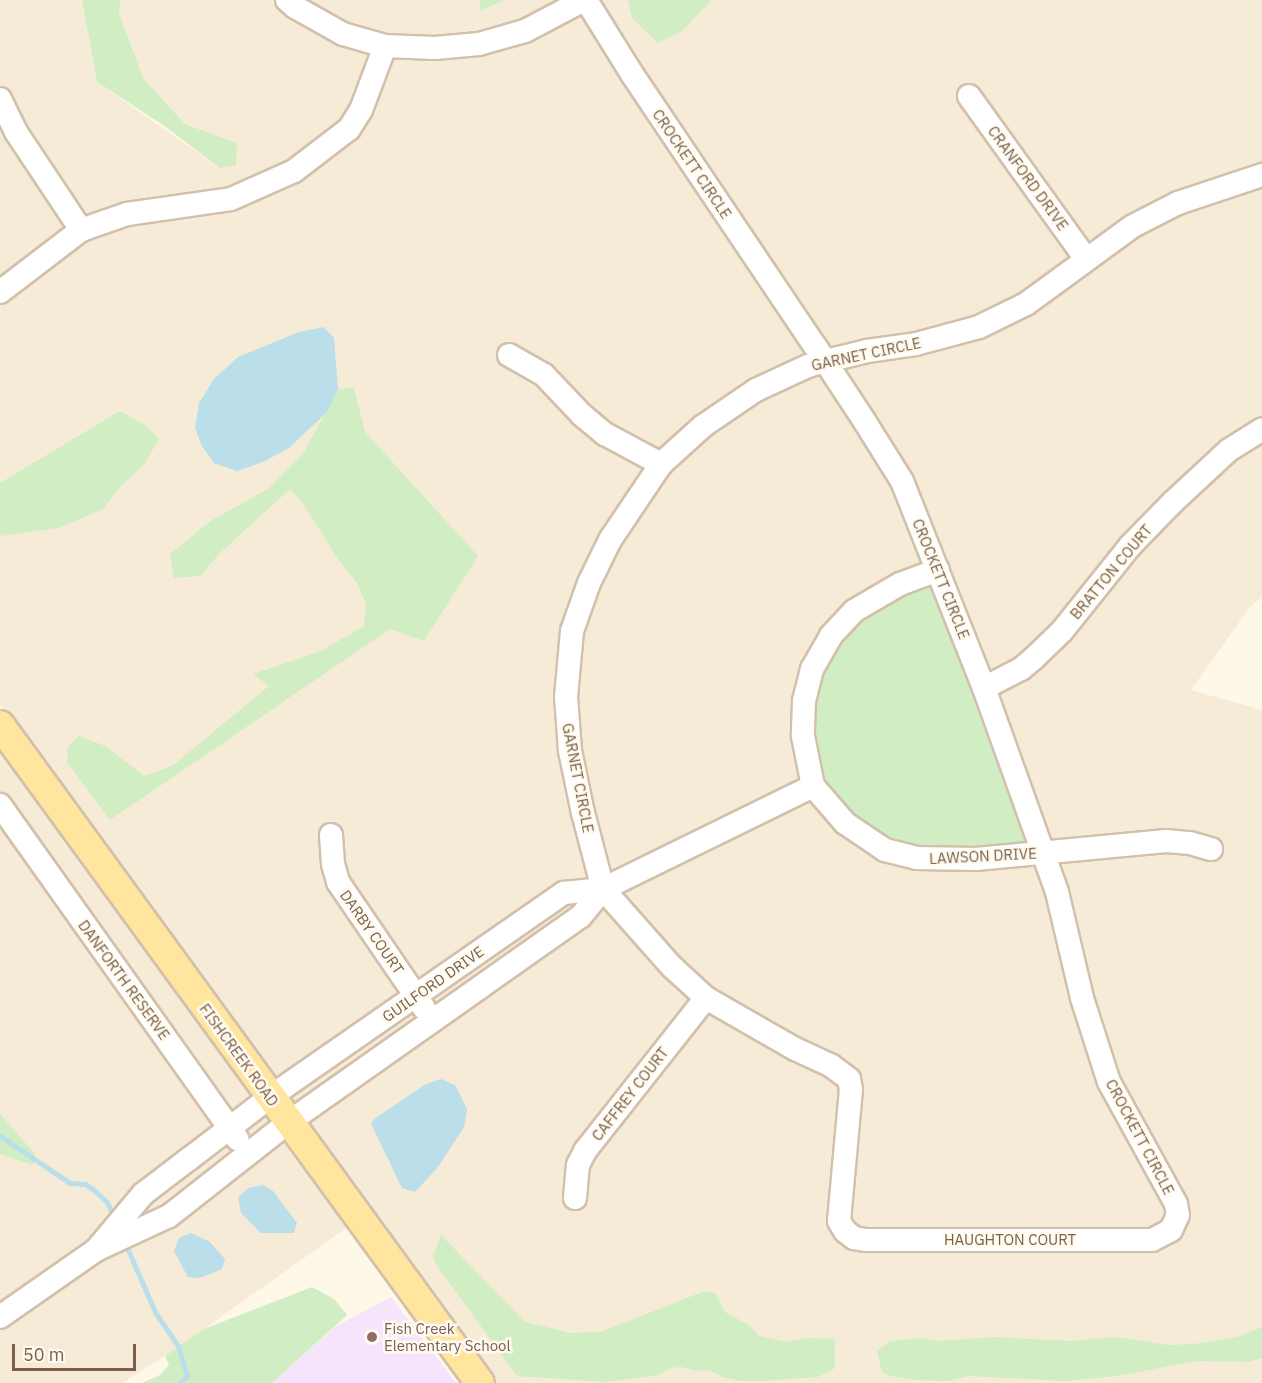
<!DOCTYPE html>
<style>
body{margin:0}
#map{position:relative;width:1262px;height:1383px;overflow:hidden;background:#fef8e8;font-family:"IBM Plex Sans",sans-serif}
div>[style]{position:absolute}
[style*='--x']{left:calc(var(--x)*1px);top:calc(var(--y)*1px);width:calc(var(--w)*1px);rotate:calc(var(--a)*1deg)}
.residential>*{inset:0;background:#f6ebd6}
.education>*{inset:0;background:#f5e4fb}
.green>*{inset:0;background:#d1edc4}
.water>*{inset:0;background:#badeea}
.stream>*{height:5px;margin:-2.5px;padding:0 2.5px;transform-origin:2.5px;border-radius:2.5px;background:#badeea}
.roads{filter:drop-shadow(2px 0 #d2c0ac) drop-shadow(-2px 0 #d2c0ac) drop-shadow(0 2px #d2c0ac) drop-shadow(0 -2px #d2c0ac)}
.minor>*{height:22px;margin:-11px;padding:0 11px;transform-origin:11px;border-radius:11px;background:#fff}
.major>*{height:28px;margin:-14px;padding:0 14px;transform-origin:14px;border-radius:14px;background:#ffe59e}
.dots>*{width:16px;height:16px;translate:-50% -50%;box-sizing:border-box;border:3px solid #fffbf0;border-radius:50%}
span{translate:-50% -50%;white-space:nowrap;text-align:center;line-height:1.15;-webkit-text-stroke:5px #fffbf0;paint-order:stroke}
.street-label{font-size:15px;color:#7b6049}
.education-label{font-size:15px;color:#785e54}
.left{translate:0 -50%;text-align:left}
.scale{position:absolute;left:12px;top:1344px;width:124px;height:27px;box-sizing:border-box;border:3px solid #7b6049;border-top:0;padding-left:8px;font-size:18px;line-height:21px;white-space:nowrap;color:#7b6049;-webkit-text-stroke:4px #fffbf0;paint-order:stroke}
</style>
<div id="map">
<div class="residential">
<div style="clip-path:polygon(0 0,82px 0,97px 82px,220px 168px,237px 143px,185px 124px,143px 78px,119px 13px,121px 0,479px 0,481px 11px,505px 0,1262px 0,1262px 597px,1250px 607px,1191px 690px,1262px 710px,1262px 1383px,480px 1383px,359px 1219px,174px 1350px,122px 1383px,0 1383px,0 718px,91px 833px,0 705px)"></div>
</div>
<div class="education">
<div style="clip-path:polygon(391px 1297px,456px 1383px,272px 1383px,335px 1327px)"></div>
</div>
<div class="green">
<div style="clip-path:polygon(82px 0,121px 0,119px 13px,143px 78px,185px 124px,237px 143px,236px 165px,220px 168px,163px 125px,97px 82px)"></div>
<div style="clip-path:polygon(479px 0,505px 0,481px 11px)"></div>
<div style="clip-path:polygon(628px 0,709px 0,710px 2px,682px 31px,658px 43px,632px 18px)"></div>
<div style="clip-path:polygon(354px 388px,365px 432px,478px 556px,424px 641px,390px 629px,110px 820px,67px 762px,68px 747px,79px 736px,105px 746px,144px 776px,172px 766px,269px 686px,253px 674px,321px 651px,364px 626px,366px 604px,357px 583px,338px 559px,302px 502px,290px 489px,220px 553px,200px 576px,174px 578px,170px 554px,212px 520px,268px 489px,303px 454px,338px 389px)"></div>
<div style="clip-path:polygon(120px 411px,146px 426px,159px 439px,145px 463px,118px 489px,103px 509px,59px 528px,0 536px,0 483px)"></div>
<div style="clip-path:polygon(938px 570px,1043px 853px,885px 850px,813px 786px,803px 736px,831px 636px)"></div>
<div style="clip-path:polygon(0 1114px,35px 1154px,33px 1165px,0 1154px)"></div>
<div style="clip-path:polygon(441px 1235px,525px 1322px,571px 1333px,601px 1332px,702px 1292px,715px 1293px,725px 1312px,750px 1326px,759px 1336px,787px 1342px,808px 1338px,835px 1339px,835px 1368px,818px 1377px,762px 1381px,742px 1381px,722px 1377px,710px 1370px,696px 1371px,682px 1367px,670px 1368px,659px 1375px,606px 1382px,517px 1376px,435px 1263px,433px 1257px)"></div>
<div style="clip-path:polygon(312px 1287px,334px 1299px,347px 1315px,272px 1383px,142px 1383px,160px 1375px,169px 1365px,165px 1356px,204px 1329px)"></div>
<div style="clip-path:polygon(1262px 1327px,1262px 1358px,1247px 1362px,1196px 1361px,1116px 1376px,1067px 1381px,969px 1376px,947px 1381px,916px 1380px,890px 1376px,882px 1372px,877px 1351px,890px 1341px,923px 1338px,940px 1341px,994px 1337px,1071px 1341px,1117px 1337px,1168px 1345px,1194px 1344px,1241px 1336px)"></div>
</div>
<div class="water">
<div style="clip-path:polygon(324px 327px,334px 338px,338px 389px,327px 412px,289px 448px,263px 462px,237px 471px,214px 463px,202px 446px,195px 428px,199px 403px,214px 379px,238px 357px,299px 332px)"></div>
<div style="clip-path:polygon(441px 1079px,455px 1085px,467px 1109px,464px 1127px,438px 1167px,415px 1192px,402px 1188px,371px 1124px,374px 1119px,426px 1084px)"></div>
<div style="clip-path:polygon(263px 1185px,273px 1191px,297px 1223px,294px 1233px,261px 1233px,241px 1213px,238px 1198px,248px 1188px)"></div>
<div style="clip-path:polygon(191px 1233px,210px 1242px,225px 1259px,222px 1269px,200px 1278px,188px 1277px,174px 1251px,179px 1238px)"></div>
</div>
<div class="stream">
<div style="--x:0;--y:1136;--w:84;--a:33.9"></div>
<div style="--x:70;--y:1183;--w:15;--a:4"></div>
<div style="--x:85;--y:1184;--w:11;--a:34"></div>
<div style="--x:94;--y:1190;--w:18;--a:43"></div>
<div style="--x:107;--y:1202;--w:17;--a:66"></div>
<div style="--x:125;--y:1243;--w:75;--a:66.5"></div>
<div style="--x:155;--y:1312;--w:41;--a:55.9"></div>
<div style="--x:178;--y:1346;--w:31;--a:73"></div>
<div style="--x:187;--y:1376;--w:10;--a:135"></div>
</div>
<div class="roads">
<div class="minor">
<div style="--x:287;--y:0;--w:11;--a:41"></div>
<div style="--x:295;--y:7;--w:55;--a:29.4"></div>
<div style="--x:343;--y:34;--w:44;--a:15.9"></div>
<div style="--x:385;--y:46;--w:50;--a:2.3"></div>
<div style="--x:435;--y:48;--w:44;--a:-5.2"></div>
<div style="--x:479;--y:44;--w:48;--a:-15.8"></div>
<div style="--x:525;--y:31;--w:67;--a:-27.7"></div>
<div style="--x:586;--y:0;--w:87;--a:58.1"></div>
<div style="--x:632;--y:74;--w:328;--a:56.1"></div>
<div style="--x:815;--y:346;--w:18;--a:56"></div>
<div style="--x:825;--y:361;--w:73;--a:56.7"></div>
<div style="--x:865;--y:422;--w:70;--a:57.9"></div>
<div style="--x:902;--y:481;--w:223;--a:68.4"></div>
<div style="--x:984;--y:688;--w:217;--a:70.3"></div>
<div style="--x:1057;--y:892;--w:109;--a:76.7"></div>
<div style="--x:1082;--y:998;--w:88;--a:72.2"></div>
<div style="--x:1109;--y:1082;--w:139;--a:61.2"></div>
<div style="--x:1176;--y:1204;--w:11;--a:80"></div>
<div style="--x:1178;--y:1215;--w:17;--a:115"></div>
<div style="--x:1171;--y:1230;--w:21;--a:152"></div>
<div style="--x:1152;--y:1240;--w:286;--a:180"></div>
<div style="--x:866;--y:1240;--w:12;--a:-171"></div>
<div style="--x:854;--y:1238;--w:11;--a:-142"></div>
<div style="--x:845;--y:1231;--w:12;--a:-121"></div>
<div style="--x:839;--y:1221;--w:132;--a:-84.8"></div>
<div style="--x:851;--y:1090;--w:11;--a:-100"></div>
<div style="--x:849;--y:1079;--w:21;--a:-143"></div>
<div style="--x:832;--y:1066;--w:41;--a:-155.3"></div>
<div style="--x:795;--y:1049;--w:103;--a:-150.2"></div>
<div style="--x:706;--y:998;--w:46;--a:-137.6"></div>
<div style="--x:672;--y:967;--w:104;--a:-131.5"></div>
<div style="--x:603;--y:889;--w:79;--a:-104.7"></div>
<div style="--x:583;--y:813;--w:63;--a:-101.8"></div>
<div style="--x:570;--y:751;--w:54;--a:-94.2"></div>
<div style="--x:566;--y:697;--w:66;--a:-84.8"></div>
<div style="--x:572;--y:631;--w:51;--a:-70.5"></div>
<div style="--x:589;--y:583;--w:48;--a:-64"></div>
<div style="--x:610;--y:540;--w:92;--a:-56.1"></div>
<div style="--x:661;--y:464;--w:57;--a:-42.1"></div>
<div style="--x:703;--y:426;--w:64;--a:-34.2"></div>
<div style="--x:756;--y:390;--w:57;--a:-24.8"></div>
<div style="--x:808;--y:366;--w:18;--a:-16"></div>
<div style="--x:825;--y:361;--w:18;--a:-13"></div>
<div style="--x:843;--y:357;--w:25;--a:-14"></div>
<div style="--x:867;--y:351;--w:49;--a:-8.1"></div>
<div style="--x:916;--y:344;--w:65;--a:-15.1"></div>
<div style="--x:979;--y:327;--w:52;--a:-26.1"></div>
<div style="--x:1026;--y:304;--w:132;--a:-36.1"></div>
<div style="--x:1133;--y:226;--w:51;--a:-27.1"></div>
<div style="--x:1178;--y:203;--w:89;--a:-18.4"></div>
<div style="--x:969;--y:96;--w:201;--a:54.3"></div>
<div style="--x:0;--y:99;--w:37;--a:64"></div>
<div style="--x:16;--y:132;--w:118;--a:56.4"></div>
<div style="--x:0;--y:292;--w:102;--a:-37.4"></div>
<div style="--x:81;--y:230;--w:49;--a:-19.2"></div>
<div style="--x:127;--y:214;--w:105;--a:-8.2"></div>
<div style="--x:231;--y:199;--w:69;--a:-24"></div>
<div style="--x:294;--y:171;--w:69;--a:-37.4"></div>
<div style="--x:349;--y:129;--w:22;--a:-58"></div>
<div style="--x:361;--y:110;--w:68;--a:-69.4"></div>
<div style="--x:509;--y:355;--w:40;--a:29.7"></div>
<div style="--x:544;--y:375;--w:55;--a:46.5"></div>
<div style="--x:582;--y:415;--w:30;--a:40"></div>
<div style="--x:605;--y:434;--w:64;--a:28.2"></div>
<div style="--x:938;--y:570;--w:40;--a:159.8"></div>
<div style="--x:900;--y:584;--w:53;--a:149.6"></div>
<div style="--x:854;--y:611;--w:34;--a:133"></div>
<div style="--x:831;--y:636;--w:38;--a:120"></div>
<div style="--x:812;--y:669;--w:33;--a:104"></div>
<div style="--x:804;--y:701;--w:35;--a:92"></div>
<div style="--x:803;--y:736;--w:51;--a:78.7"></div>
<div style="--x:813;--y:786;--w:49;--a:49.1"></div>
<div style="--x:845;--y:823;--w:48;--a:34"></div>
<div style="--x:885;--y:850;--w:33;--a:14"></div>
<div style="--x:917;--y:858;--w:59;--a:1"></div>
<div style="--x:976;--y:859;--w:191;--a:-5.4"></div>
<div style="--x:1166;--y:841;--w:24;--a:5"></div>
<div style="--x:1190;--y:843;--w:22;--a:16"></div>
<div style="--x:984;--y:688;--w:42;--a:-27.2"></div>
<div style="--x:1021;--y:669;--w:16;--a:-40"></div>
<div style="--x:1033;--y:659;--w:40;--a:-44"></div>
<div style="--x:1062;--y:631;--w:109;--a:-51.3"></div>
<div style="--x:1130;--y:546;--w:62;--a:-45.7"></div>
<div style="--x:1173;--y:502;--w:76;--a:-42.9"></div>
<div style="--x:1229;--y:450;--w:39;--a:-32"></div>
<div style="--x:0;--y:805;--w:410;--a:54.6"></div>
<div style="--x:331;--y:835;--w:29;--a:86"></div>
<div style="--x:333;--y:864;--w:19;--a:74"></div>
<div style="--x:338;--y:882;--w:153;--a:55.7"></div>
<div style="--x:575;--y:1198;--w:33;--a:-85"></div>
<div style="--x:578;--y:1165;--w:16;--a:-63"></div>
<div style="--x:585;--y:1151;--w:195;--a:-51.7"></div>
<div style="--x:96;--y:1250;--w:73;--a:-50"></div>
<div style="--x:143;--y:1194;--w:58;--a:-37.3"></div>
<div style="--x:189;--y:1159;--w:102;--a:-37.4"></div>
<div style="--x:270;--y:1097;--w:358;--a:-34.8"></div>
<div style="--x:564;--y:893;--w:39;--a:-6"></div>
<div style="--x:603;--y:889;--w:234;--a:-26.1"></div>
<div style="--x:0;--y:1317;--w:117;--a:-34.9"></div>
<div style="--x:96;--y:1250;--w:81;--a:-25"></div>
<div style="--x:169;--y:1216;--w:152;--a:-38.1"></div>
<div style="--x:289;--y:1122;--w:357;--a:-35.2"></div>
<div style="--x:581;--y:916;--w:35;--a:-51"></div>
</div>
<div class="major">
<div style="--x:0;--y:725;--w:814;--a:53.89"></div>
</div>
</div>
<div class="dots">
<div style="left:372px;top:1337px;background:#8d6e63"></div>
</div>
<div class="street-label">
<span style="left:692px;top:164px;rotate:56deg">CROCKETT CIRCLE</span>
<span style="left:1028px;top:178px;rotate:54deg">CRANFORD DRIVE</span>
<span style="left:866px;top:354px;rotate:-12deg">GARNET CIRCLE</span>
<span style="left:1111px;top:572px;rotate:-50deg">BRATTON COURT</span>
<span style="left:941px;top:579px;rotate:68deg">CROCKETT CIRCLE</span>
<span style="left:578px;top:778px;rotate:79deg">GARNET CIRCLE</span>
<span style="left:983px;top:856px;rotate:-3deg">LAWSON DRIVE</span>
<span style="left:372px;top:932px;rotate:55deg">DARBY COURT</span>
<span style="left:124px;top:980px;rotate:54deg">DANFORTH RESERVE</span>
<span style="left:433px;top:984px;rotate:-35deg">GUILFORD DRIVE</span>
<span style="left:239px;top:1055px;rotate:54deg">FISHCREEK ROAD</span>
<span style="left:630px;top:1094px;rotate:-52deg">CAFFREY COURT</span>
<span style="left:1140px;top:1137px;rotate:62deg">CROCKETT CIRCLE</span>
<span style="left:1010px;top:1240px">HAUGHTON COURT</span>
</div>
<div class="education-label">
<span class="left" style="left:384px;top:1337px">Fish Creek<br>Elementary School</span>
</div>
<div class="scale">50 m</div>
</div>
